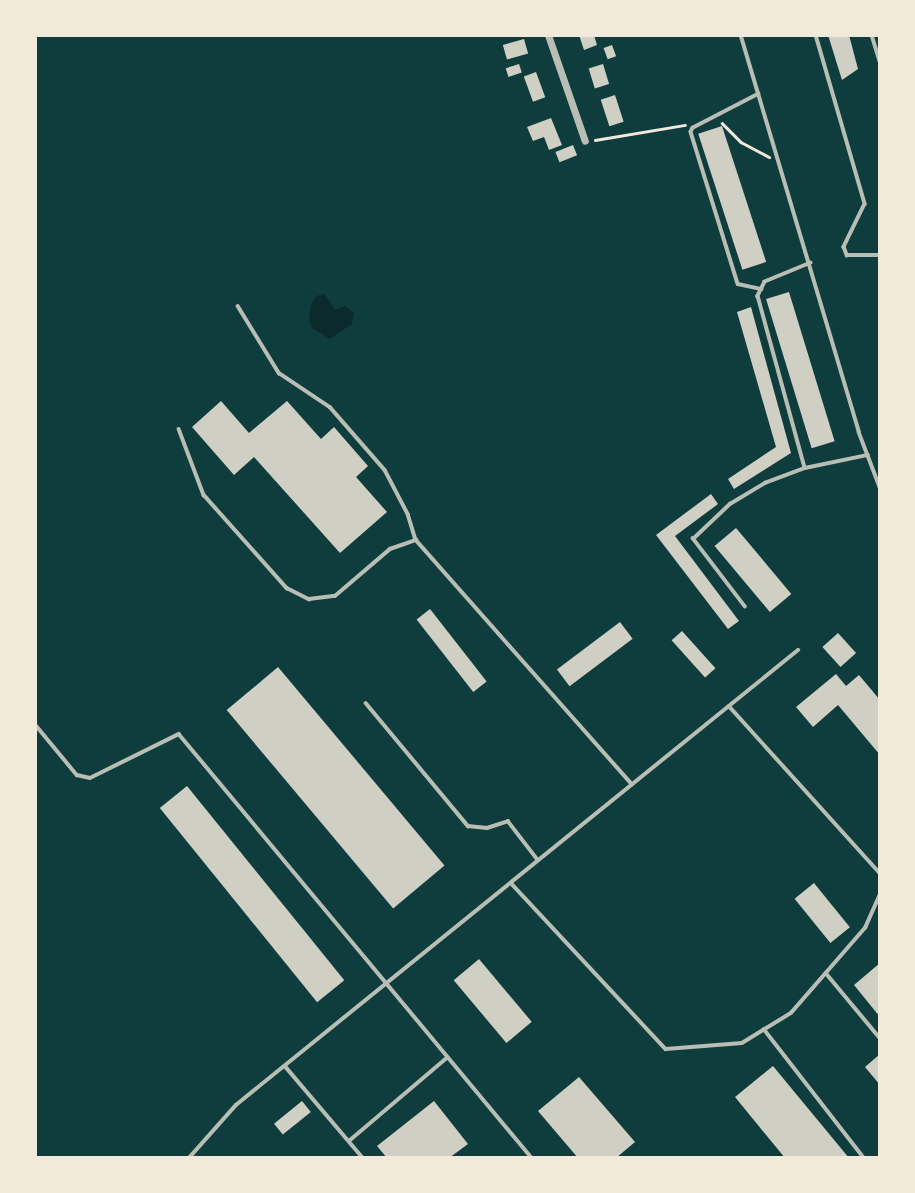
<!DOCTYPE html>
<style>
body{margin:0}
#map{position:relative;width:915px;height:1193px;overflow:hidden;background:#0f3d3e;font-family:Ubuntu,sans-serif}
div>[style]{position:absolute}
[style*='--x']{left:calc(var(--x)*1px);top:calc(var(--y)*1px);width:calc(var(--w)*1px);rotate:calc(var(--a)*1deg)}
.water>*{inset:0;background:#0a2a2b}
.building>*{inset:0;background:#cfcfc3;transform-origin:0 0}
.path>*{height:2.5px;margin:-1.25px;padding:0 1.25px;transform-origin:1.25px;border-radius:1.25px;background:#f1e9da}
.service>*{height:3.5px;margin:-1.75px;padding:0 1.75px;transform-origin:1.75px;border-radius:1.75px;background:#b8beb3}
.minor>*{height:7px;margin:-3.5px;padding:0 3.5px;transform-origin:3.5px;border-radius:3.5px;background:#b8beb3}
span{translate:-50% -50%;white-space:nowrap;text-align:center;line-height:1.15;-webkit-text-stroke:7px #f1e9da;paint-order:stroke}
.frame{position:absolute;inset:0;border:37px solid #f1e9da;pointer-events:none}
</style>
<div id="map">
<div class="water">
<div style="clip-path:polygon(325px 294px,335px 310px,345px 306px,354px 313px,352px 324px,330px 339px,312px 328px,309px 321px,311px 304px,316px 296px)"></div>
</div>
<div class="building">
<div style="clip-path:polygon(579px 35px,594px 35px,597px 45px,584px 50px)"></div>
<div style="clip-path:polygon(828px 35px,849px 35px,858px 69px,842px 80px)"></div>
<div style="left:524px;top:39px;width:15px;height:22px;rotate:74deg"></div>
<div style="left:612px;top:45px;width:12px;height:9px;rotate:70deg"></div>
<div style="left:519px;top:64px;width:9px;height:14px;rotate:72deg"></div>
<div style="left:603px;top:64px;width:21px;height:15px;rotate:73deg"></div>
<div style="left:536px;top:72px;width:27px;height:13px;rotate:70deg"></div>
<div style="left:615px;top:95px;width:28px;height:15px;rotate:72deg"></div>
<div style="clip-path:polygon(551px 118px,562px 145px,549px 150px,544px 137px,533px 141px,527px 127px)"></div>
<div style="left:722px;top:126px;width:143px;height:25px;rotate:72deg"></div>
<div style="left:573px;top:145px;width:11px;height:19px;rotate:68deg"></div>
<div style="left:789px;top:292px;width:156px;height:24px;rotate:73deg"></div>
<div style="clip-path:polygon(751px 307px,791px 453px,734px 489px,728px 479px,776px 447px,737px 312px)"></div>
<div style="clip-path:polygon(221px 401px,249px 433px,287px 401px,321px 439px,334px 427px,368px 466px,356px 477px,387px 512px,340px 553px,254px 457px,234px 475px,192px 427px)"></div>
<div style="clip-path:polygon(711px 494px,718px 504px,675px 536px,739px 621px,728px 629px,656px 535px)"></div>
<div style="left:736px;top:528px;width:86px;height:28px;rotate:50deg"></div>
<div style="left:430px;top:609px;width:92px;height:17px;rotate:52deg"></div>
<div style="left:620px;top:622px;width:21px;height:79px;rotate:53deg"></div>
<div style="left:682px;top:631px;width:50px;height:14px;rotate:48deg"></div>
<div style="left:838px;top:633px;width:27px;height:21px;rotate:48deg"></div>
<div style="left:278px;top:667px;width:259px;height:67px;rotate:50deg"></div>
<div style="clip-path:polygon(836px 674px,846px 686px,859px 675px,880px 700px,880px 755px,838px 705px,813px 727px,796px 707px)"></div>
<div style="left:187px;top:786px;width:250px;height:35px;rotate:51deg"></div>
<div style="left:814px;top:883px;width:57px;height:25px;rotate:51deg"></div>
<div style="left:479px;top:959px;width:82px;height:33px;rotate:50deg"></div>
<div style="clip-path:polygon(880px 963px,880px 1017px,854px 985px)"></div>
<div style="clip-path:polygon(880px 1054px,880px 1085px,865px 1067px)"></div>
<div style="clip-path:polygon(773px 1066px,849px 1158px,785px 1158px,735px 1097px)"></div>
<div style="clip-path:polygon(579px 1077px,635px 1142px,616px 1158px,578px 1158px,538px 1111px)"></div>
<div style="left:302px;top:1101px;width:14px;height:36px;rotate:51deg"></div>
<div style="clip-path:polygon(434px 1101px,468px 1144px,449px 1158px,387px 1158px,377px 1146px)"></div>
</div>
<div class="path">
<div style="--x:722;--y:123;--w:27;--a:45"></div>
<div style="--x:741;--y:142;--w:32;--a:28"></div>
<div style="--x:595;--y:140;--w:91;--a:-9.5"></div>
</div>
<div class="service">
<div style="--x:741;--y:35;--w:414;--a:73.4"></div>
<div style="--x:859;--y:432;--w:59;--a:69.1"></div>
<div style="--x:816;--y:35;--w:176;--a:73.8"></div>
<div style="--x:865;--y:204;--w:48;--a:116"></div>
<div style="--x:844;--y:247;--w:9;--a:69"></div>
<div style="--x:847;--y:255;--w:33;--a:0"></div>
<div style="--x:872;--y:35;--w:27;--a:73"></div>
<div style="--x:759;--y:94;--w:74;--a:152.7"></div>
<div style="--x:693;--y:128;--w:4;--a:117"></div>
<div style="--x:691;--y:132;--w:159;--a:72.8"></div>
<div style="--x:738;--y:284;--w:24;--a:12"></div>
<div style="--x:811;--y:263;--w:50;--a:157.6"></div>
<div style="--x:765;--y:282;--w:16;--a:117"></div>
<div style="--x:758;--y:296;--w:178;--a:74.7"></div>
<div style="--x:805;--y:468;--w:64;--a:-11.7"></div>
<div style="--x:238;--y:306;--w:79;--a:58.5"></div>
<div style="--x:279;--y:373;--w:61;--a:33.7"></div>
<div style="--x:330;--y:407;--w:84;--a:48.9"></div>
<div style="--x:385;--y:470;--w:50;--a:62.4"></div>
<div style="--x:408;--y:514;--w:27;--a:73"></div>
<div style="--x:179;--y:429;--w:71;--a:69.3"></div>
<div style="--x:204;--y:495;--w:125;--a:48.3"></div>
<div style="--x:287;--y:588;--w:25;--a:27"></div>
<div style="--x:309;--y:599;--w:26;--a:-7"></div>
<div style="--x:335;--y:596;--w:72;--a:-40.5"></div>
<div style="--x:390;--y:549;--w:28;--a:-19"></div>
<div style="--x:416;--y:540;--w:326;--a:48.5"></div>
<div style="--x:745;--y:607;--w:86;--a:-127.4"></div>
<div style="--x:693;--y:539;--w:51;--a:-43.4"></div>
<div style="--x:730;--y:504;--w:41;--a:-31"></div>
<div style="--x:765;--y:483;--w:43;--a:-20.6"></div>
<div style="--x:366;--y:703;--w:160;--a:50.3"></div>
<div style="--x:468;--y:826;--w:19;--a:6"></div>
<div style="--x:487;--y:828;--w:22;--a:-18"></div>
<div style="--x:508;--y:821;--w:49;--a:52.4"></div>
<div style="--x:729;--y:706;--w:225;--a:47.9"></div>
<div style="--x:35;--y:724;--w:66;--a:50.5"></div>
<div style="--x:77;--y:775;--w:13;--a:13"></div>
<div style="--x:90;--y:778;--w:99;--a:-26.3"></div>
<div style="--x:179;--y:734;--w:552;--a:50.22"></div>
<div style="--x:511;--y:883;--w:227;--a:47"></div>
<div style="--x:666;--y:1049;--w:76;--a:-4.5"></div>
<div style="--x:742;--y:1043;--w:57;--a:-31.5"></div>
<div style="--x:791;--y:1013;--w:113;--a:-49"></div>
<div style="--x:865;--y:928;--w:36;--a:-66"></div>
<div style="--x:826;--y:973;--w:85;--a:50.3"></div>
<div style="--x:764;--y:1029;--w:163;--a:52.2"></div>
<div style="--x:285;--y:1066;--w:121;--a:49.7"></div>
<div style="--x:349;--y:1141;--w:128;--a:-40.3"></div>
<div style="--x:189;--y:1158;--w:71;--a:-48.4"></div>
<div style="--x:236;--y:1105;--w:723;--a:-38.99"></div>
</div>
<div class="minor">
<div style="--x:548;--y:35;--w:112;--a:70.8"></div>
</div>
<div class="frame"></div>
</div>
